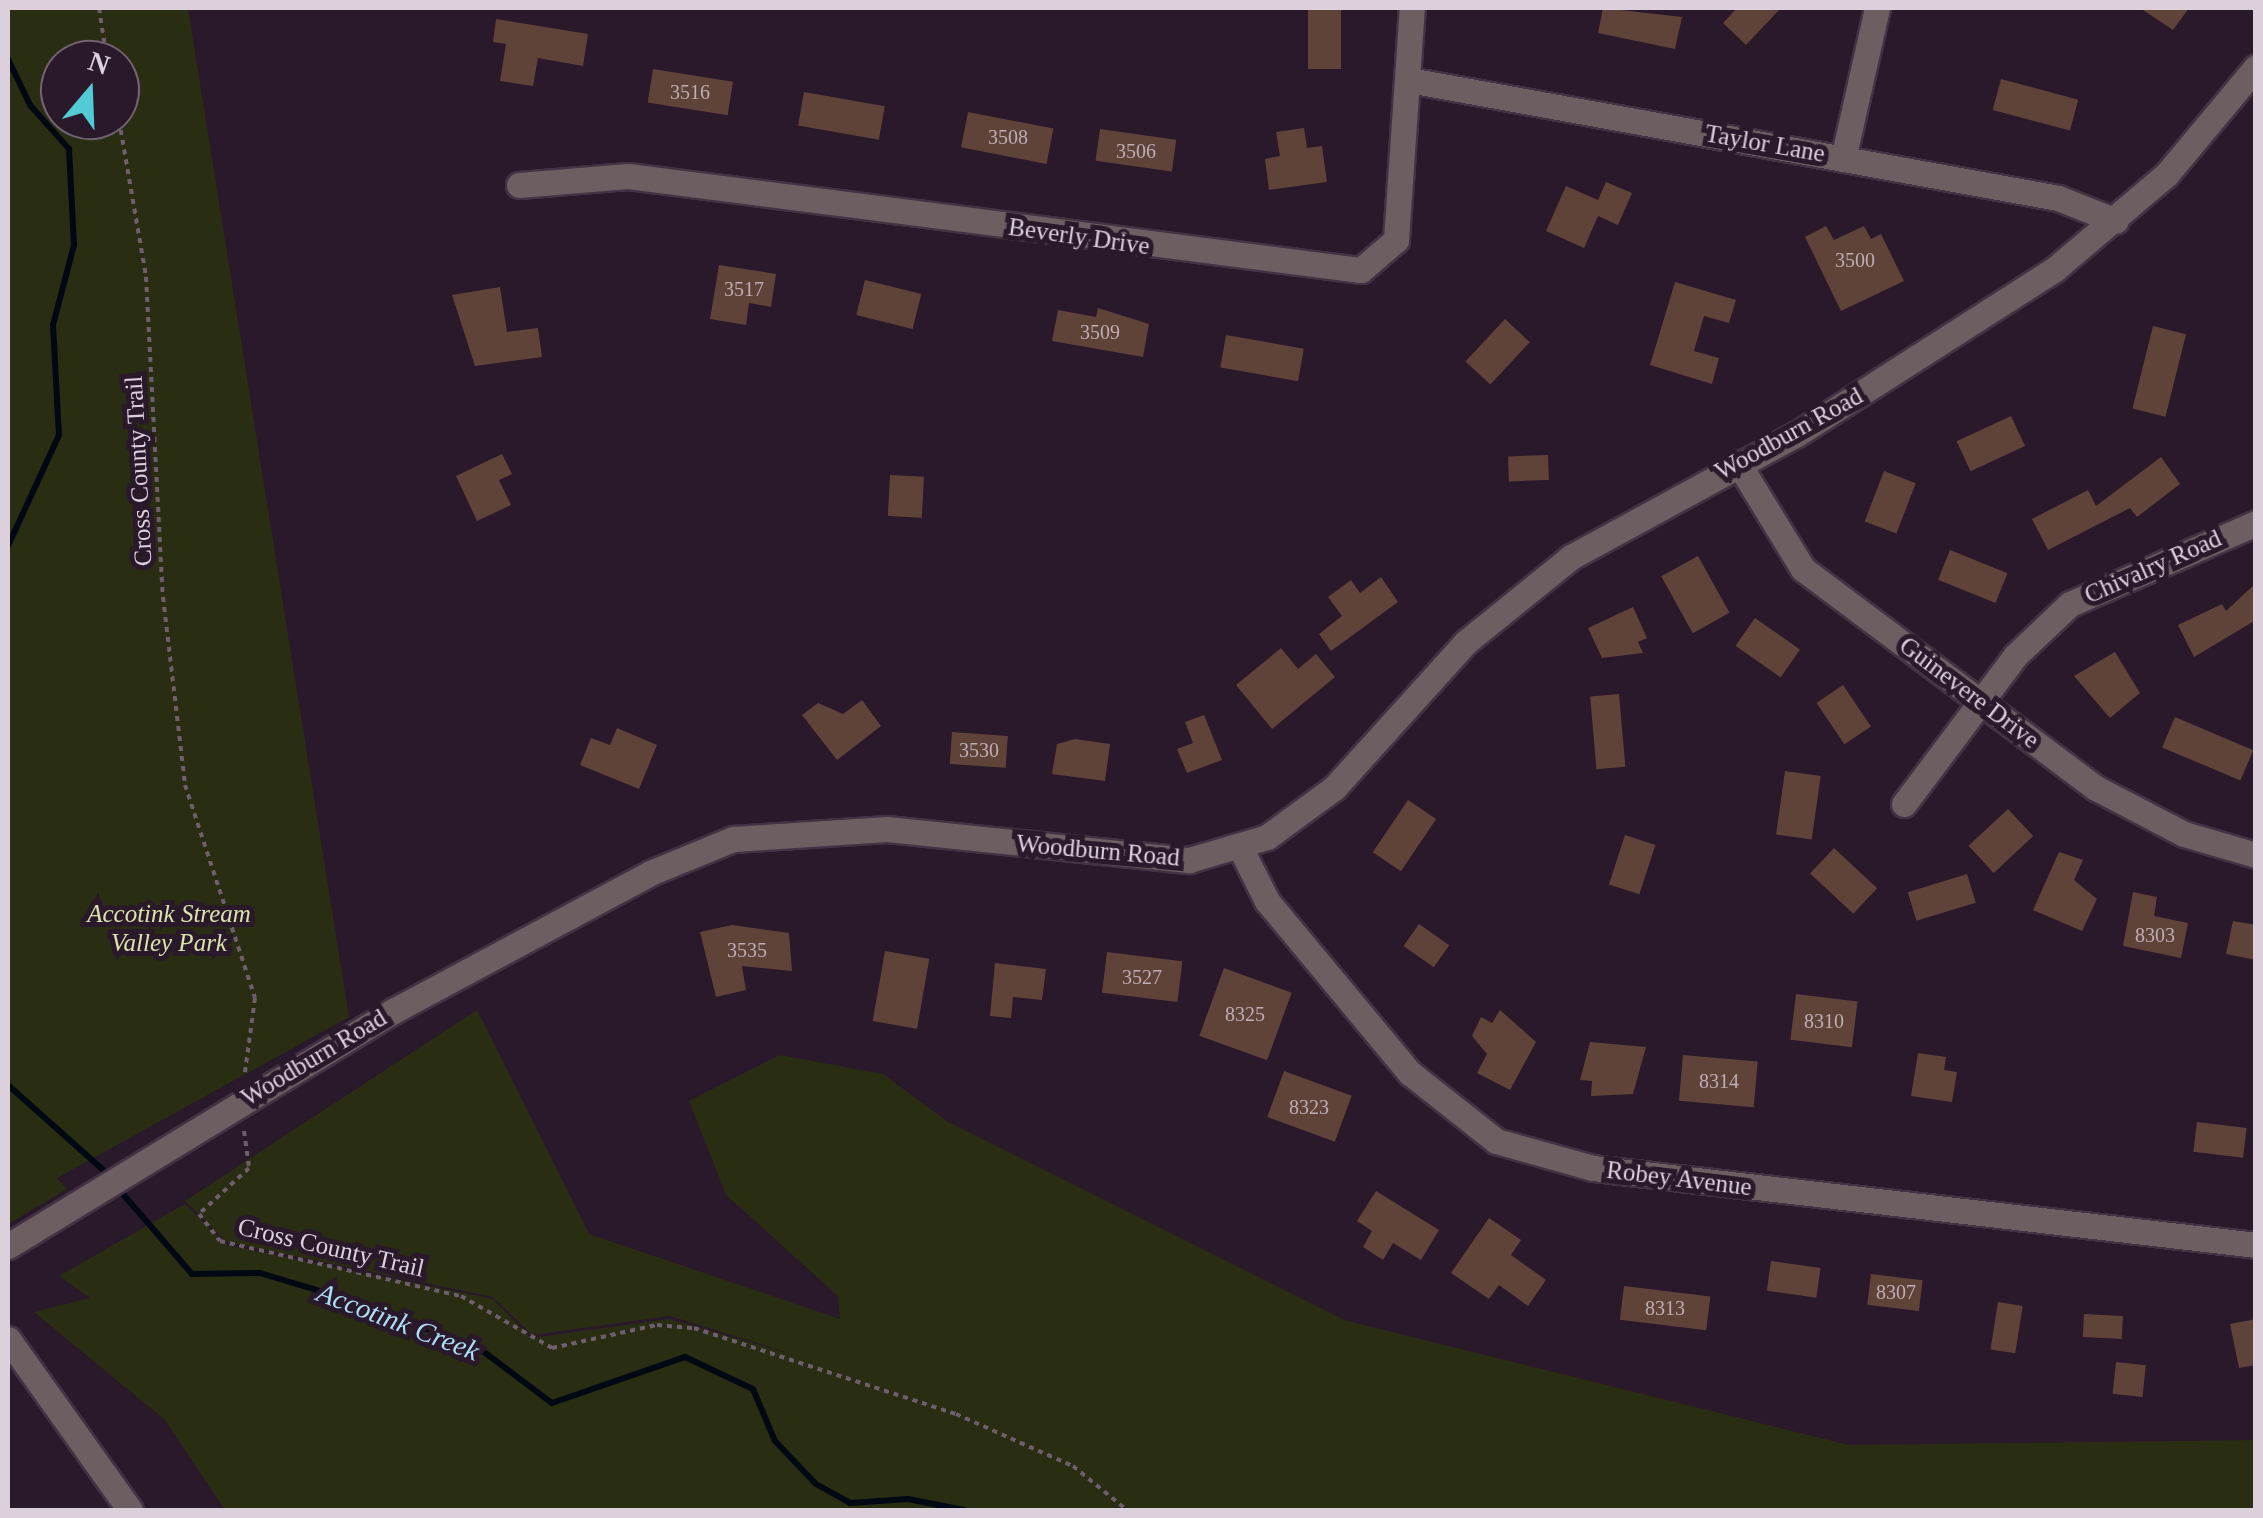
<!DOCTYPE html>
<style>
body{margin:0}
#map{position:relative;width:2263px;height:1518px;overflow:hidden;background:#2a182b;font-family:"Times New Roman",serif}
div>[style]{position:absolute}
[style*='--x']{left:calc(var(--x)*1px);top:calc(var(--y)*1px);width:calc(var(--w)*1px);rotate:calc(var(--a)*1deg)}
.green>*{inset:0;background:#292e12}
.stream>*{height:6px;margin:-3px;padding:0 3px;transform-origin:3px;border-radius:3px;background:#000813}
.building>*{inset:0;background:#604338;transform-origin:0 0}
.path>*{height:4px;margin-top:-2px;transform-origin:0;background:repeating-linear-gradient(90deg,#6e5e6e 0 5px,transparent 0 10px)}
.roads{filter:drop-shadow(2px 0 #433244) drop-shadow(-2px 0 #433244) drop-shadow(0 2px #433244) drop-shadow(0 -2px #433244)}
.minor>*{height:25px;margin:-12.5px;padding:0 12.5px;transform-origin:12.5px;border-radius:12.5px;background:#6d5e61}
span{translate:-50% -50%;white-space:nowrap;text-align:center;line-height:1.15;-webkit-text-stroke:10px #2a182b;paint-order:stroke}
.number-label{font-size:20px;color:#beadb4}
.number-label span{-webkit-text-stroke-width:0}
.street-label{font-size:25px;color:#ddd0dd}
.park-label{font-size:25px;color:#d8e4a9;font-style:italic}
.water-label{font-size:28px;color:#acdef8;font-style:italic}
.frame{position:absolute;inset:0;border:10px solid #ddd0dd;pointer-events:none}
.north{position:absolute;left:40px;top:40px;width:100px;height:100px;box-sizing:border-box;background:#2a182b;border:2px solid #726272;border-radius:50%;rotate:19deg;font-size:28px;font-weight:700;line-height:40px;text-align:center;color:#ddd0dd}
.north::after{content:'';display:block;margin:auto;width:35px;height:45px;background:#52cbd7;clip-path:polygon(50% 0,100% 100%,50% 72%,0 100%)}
</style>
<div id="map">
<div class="green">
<div style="clip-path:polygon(evenodd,8px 8px,188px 8px,349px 1017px,57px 1178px,67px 1189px,8px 1224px,8px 8px,60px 60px,120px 60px,120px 120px,60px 120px,60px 60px)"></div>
<div style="clip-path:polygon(477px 1010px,589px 1234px,840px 1319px,838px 1296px,726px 1195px,689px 1101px,780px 1055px,883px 1074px,948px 1122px,1344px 1320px,1849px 1445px,2255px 1440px,2255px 1510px,225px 1510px,165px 1420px,34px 1312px,90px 1298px,59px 1276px,185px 1204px,227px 1245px,493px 1299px,531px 1338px,669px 1319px,805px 1358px,670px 1316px,532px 1335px,493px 1297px,227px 1242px,185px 1201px)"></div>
</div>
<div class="stream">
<div style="--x:8;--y:59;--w:51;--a:64.4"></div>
<div style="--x:30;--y:105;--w:59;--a:48.4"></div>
<div style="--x:69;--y:149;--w:96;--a:87"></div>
<div style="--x:74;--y:245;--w:83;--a:104.7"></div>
<div style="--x:53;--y:325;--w:110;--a:86.9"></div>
<div style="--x:59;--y:435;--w:122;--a:114.7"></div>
<div style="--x:8;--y:1085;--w:137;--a:41.7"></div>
<div style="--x:116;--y:1186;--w:116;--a:49.2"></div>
<div style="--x:192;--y:1274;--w:68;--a:-0.8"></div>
<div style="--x:260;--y:1273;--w:115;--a:16.7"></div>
<div style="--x:370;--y:1306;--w:123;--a:22"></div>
<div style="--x:484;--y:1352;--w:85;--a:36.9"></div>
<div style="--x:552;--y:1403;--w:141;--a:-19.1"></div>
<div style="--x:685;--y:1357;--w:75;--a:25.2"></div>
<div style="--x:753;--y:1389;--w:56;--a:67.1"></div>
<div style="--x:775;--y:1441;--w:59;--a:46.4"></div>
<div style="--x:816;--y:1484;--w:39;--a:29"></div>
<div style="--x:850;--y:1503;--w:58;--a:-3.9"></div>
<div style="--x:908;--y:1499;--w:57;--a:11.1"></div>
</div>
<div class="building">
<div style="left:1308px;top:8px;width:33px;height:61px"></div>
<div style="clip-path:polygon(1603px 8px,1682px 17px,1675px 49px,1598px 33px)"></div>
<div style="clip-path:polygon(1737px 8px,1781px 8px,1746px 45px,1723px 23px)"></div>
<div style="clip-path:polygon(2140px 8px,2189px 8px,2173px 30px)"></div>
<div style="clip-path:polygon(496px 19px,588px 34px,583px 66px,538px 58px,533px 86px,500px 81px,506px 44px,493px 42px)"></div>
<div style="left:653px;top:69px;width:81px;height:34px;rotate:9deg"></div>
<div style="left:2001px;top:79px;width:80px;height:32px;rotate:15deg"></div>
<div style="left:804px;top:92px;width:82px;height:34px;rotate:10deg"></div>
<div style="left:968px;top:112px;width:87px;height:36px;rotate:11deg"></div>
<div style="clip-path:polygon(1304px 128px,1307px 148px,1322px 146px,1327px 182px,1269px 190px,1265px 159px,1280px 156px,1276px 132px)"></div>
<div style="left:1100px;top:129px;width:77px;height:32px;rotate:8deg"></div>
<div style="clip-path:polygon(1606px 182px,1632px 193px,1618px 225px,1598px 216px,1584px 248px,1546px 231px,1566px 186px,1598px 200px)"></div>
<div style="clip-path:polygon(1826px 226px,1834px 240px,1864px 226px,1871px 239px,1881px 234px,1904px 281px,1841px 311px,1805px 237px)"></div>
<div style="clip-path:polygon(719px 265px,776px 274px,771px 307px,749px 303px,746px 325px,710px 319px)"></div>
<div style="left:865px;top:280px;width:58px;height:36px;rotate:14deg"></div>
<div style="clip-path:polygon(1675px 282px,1736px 300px,1729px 323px,1704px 316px,1694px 351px,1719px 358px,1712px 384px,1650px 365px)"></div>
<div style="clip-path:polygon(500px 287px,507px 332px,538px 328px,542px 357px,475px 366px,452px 295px)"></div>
<div style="clip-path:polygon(1098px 308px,1149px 324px,1143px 357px,1052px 341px,1058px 310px,1096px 317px)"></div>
<div style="left:1505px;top:319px;width:34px;height:58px;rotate:43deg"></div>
<div style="left:2153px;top:326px;width:34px;height:85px;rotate:14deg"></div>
<div style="left:1226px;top:335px;width:79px;height:33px;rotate:10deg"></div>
<div style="left:2011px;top:416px;width:33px;height:60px;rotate:65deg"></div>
<div style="clip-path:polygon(502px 454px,512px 474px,499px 480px,511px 505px,477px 521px,456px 476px)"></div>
<div style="left:1548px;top:455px;width:25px;height:40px;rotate:88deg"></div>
<div style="clip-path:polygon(2161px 457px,2180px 484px,2137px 517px,2130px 508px,2048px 550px,2032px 519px,2088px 490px,2096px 506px)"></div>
<div style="left:1884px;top:471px;width:34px;height:54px;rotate:21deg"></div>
<div style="left:890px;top:475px;width:34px;height:41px;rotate:3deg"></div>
<div style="left:1950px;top:550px;width:62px;height:32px;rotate:22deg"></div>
<div style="left:1698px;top:556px;width:65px;height:42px;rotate:61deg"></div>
<div style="clip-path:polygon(1381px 577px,1398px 602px,1331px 651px,1319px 634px,1342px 616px,1328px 597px,1351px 580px,1360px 593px)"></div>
<div style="clip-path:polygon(2256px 583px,2256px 620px,2194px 657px,2178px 625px,2222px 604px,2226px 611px)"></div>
<div style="clip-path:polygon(1633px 607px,1647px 638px,1638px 642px,1643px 653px,1602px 658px,1588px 628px)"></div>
<div style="left:1755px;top:618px;width:55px;height:34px;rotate:35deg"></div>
<div style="clip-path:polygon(1281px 648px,1298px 669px,1316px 654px,1335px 677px,1272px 729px,1236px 685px)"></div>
<div style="clip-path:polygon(2115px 652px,2140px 693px,2110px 718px,2074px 676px)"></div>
<div style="left:1843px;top:685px;width:50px;height:32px;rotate:56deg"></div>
<div style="left:1619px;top:694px;width:73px;height:29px;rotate:85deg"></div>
<div style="clip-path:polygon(862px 700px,881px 726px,837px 760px,802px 715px,818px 703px,843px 714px)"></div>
<div style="clip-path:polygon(1204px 715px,1222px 760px,1187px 773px,1177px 749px,1193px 743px,1185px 722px)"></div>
<div style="left:2175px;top:717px;width:85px;height:33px;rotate:23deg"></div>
<div style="clip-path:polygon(617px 728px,657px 745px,639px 789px,580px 765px,591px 738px,610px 745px)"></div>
<div style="left:952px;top:732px;width:56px;height:32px;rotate:4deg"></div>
<div style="clip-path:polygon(1075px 739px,1110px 744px,1105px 781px,1052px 774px,1057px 744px)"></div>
<div style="left:1785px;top:771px;width:36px;height:64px;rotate:8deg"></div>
<div style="left:1408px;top:800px;width:34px;height:63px;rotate:34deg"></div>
<div style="left:2008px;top:809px;width:37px;height:54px;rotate:47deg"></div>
<div style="left:1625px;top:835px;width:32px;height:52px;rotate:18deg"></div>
<div style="left:1834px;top:848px;width:59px;height:35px;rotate:43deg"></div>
<div style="clip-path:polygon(2059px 852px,2083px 860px,2074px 880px,2097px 899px,2082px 931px,2033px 910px)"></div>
<div style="left:1967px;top:874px;width:30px;height:62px;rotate:73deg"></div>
<div style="clip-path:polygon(2133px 892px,2157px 897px,2154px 916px,2188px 923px,2181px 958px,2123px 946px)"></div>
<div style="clip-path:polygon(2233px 921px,2256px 925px,2256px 960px,2226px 954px)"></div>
<div style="left:1419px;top:924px;width:37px;height:27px;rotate:35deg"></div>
<div style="clip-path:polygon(732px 925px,789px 933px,792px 971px,742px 966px,746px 990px,716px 997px,700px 932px)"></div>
<div style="left:885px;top:951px;width:45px;height:71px;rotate:10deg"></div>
<div style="left:1107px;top:952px;width:76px;height:41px;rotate:7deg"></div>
<div style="clip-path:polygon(995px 963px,1046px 969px,1042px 1000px,1013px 997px,1011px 1018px,990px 1016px)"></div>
<div style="left:1224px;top:968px;width:72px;height:72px;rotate:20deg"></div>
<div style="left:1796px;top:994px;width:62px;height:46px;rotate:7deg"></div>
<div style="clip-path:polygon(1500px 1010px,1536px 1042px,1510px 1090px,1477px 1073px,1487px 1054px,1472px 1036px,1481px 1017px,1492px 1023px)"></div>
<div style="clip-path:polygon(1590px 1042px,1646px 1047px,1633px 1094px,1591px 1096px,1592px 1081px,1580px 1080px)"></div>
<div style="clip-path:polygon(1918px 1053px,1946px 1057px,1944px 1070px,1957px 1072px,1952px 1102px,1911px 1096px)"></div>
<div style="left:1683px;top:1055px;width:75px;height:46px;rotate:5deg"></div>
<div style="left:1284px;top:1071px;width:72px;height:49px;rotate:20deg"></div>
<div style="left:2197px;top:1122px;width:50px;height:30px;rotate:7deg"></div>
<div style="clip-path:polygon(1376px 1191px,1439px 1230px,1421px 1260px,1393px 1243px,1383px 1260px,1363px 1247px,1372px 1231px,1357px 1221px)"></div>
<div style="clip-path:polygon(1489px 1218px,1521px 1240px,1511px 1255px,1546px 1280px,1528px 1306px,1499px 1285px,1489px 1299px,1451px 1273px)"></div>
<div style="left:1771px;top:1261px;width:50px;height:30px;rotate:8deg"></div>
<div style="left:1871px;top:1274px;width:52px;height:31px;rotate:7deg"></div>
<div style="left:1624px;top:1286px;width:87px;height:34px;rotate:7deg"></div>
<div style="left:1998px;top:1302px;width:25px;height:48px;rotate:9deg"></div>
<div style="left:2084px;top:1314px;width:39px;height:23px;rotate:3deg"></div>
<div style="clip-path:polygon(2256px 1319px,2256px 1365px,2239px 1368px,2230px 1324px)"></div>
<div style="left:2116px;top:1362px;width:30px;height:32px;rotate:6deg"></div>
</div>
<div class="path">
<div style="--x:99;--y:8;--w:53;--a:81.3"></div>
<div style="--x:119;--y:120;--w:159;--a:80.2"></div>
<div style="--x:146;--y:277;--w:320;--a:87"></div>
<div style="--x:163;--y:597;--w:189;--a:83.3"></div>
<div style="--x:185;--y:785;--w:224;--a:71.8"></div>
<div style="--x:255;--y:998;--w:75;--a:97.7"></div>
<div style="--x:244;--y:1131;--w:37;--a:82"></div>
<div style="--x:249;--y:1168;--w:68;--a:137.4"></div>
<div style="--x:199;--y:1214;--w:34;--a:52"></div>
<div style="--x:220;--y:1241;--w:247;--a:12.9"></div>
<div style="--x:461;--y:1296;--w:105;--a:29.7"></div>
<div style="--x:552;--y:1348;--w:107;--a:-12.4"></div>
<div style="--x:657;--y:1325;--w:37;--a:5"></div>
<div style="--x:694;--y:1328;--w:276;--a:18.2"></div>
<div style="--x:956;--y:1414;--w:128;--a:24"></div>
<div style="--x:1073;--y:1466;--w:70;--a:39.2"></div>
</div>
<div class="roads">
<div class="minor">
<div style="--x:1409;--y:80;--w:660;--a:10.3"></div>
<div style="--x:2058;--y:198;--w:62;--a:21.6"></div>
<div style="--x:1843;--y:159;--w:155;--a:-77.3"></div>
<div style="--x:519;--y:185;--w:109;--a:-4.7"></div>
<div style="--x:628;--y:176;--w:739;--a:7.31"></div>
<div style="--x:1361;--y:270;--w:46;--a:-40.6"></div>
<div style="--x:1396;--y:240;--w:233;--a:-86.1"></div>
<div style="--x:1738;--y:463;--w:124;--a:58.5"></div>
<div style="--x:1803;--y:569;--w:366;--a:36.8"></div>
<div style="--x:2096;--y:788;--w:99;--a:27.6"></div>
<div style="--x:2184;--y:834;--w:75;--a:16.3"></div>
<div style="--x:1904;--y:804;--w:186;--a:-53.1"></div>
<div style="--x:2016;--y:655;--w:74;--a:-43.4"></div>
<div style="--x:2070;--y:604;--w:203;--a:-23.5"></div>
<div style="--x:1241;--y:849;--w:58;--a:63.4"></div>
<div style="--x:1267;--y:901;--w:224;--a:50.3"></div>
<div style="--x:1410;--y:1073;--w:110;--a:38.3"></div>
<div style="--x:1496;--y:1141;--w:101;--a:15.6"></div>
<div style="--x:1593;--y:1168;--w:667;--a:6.62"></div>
<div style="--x:8;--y:1246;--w:453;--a:-31.4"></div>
<div style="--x:395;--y:1010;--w:289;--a:-28.2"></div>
<div style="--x:650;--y:873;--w:90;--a:-22.3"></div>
<div style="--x:733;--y:839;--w:154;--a:-3.7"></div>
<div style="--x:887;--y:829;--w:304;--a:5.9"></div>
<div style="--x:1189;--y:860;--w:81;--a:-16.4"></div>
<div style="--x:1267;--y:837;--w:83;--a:-36.2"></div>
<div style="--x:1334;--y:788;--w:197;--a:-47.9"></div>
<div style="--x:1466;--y:642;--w:135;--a:-39"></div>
<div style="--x:1571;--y:557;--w:257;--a:-28.6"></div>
<div style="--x:1797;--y:434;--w:306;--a:-32.6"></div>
<div style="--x:2055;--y:269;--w:147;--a:-40.3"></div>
<div style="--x:2167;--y:174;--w:139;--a:-50.2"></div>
<div style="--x:8;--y:1339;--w:210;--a:54.5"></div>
</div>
</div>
<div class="number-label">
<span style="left:690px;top:92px">3516</span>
<span style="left:1008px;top:137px">3508</span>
<span style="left:1136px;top:151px">3506</span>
<span style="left:1855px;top:260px">3500</span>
<span style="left:744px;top:289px">3517</span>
<span style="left:1100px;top:332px">3509</span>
<span style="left:979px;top:750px">3530</span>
<span style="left:2155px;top:935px">8303</span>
<span style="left:747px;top:950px">3535</span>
<span style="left:1142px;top:977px">3527</span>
<span style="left:1245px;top:1014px">8325</span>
<span style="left:1824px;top:1021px">8310</span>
<span style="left:1719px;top:1081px">8314</span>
<span style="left:1309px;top:1107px">8323</span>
<span style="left:1896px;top:1292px">8307</span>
<span style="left:1665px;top:1308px">8313</span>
</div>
<div class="street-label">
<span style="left:1765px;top:144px;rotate:10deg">Taylor Lane</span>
<span style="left:1079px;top:237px;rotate:8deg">Beverly Drive</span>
<span style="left:1789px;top:434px;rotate:-29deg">Woodburn Road</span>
<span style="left:139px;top:471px;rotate:-93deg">Cross County Trail</span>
<span style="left:2153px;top:567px;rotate:-24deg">Chivalry Road</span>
<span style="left:1969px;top:693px;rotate:37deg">Guinevere Drive</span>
<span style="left:1098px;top:851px;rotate:5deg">Woodburn Road</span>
<span style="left:314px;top:1058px;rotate:-31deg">Woodburn Road</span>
<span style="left:1679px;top:1179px;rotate:7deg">Robey Avenue</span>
<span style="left:331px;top:1248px;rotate:13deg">Cross County Trail</span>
</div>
<div class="park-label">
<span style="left:169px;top:929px">Accotink Stream<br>Valley Park</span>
</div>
<div class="water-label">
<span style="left:398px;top:1322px;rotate:21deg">Accotink Creek</span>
</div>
<div class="frame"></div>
<div class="north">N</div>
</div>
